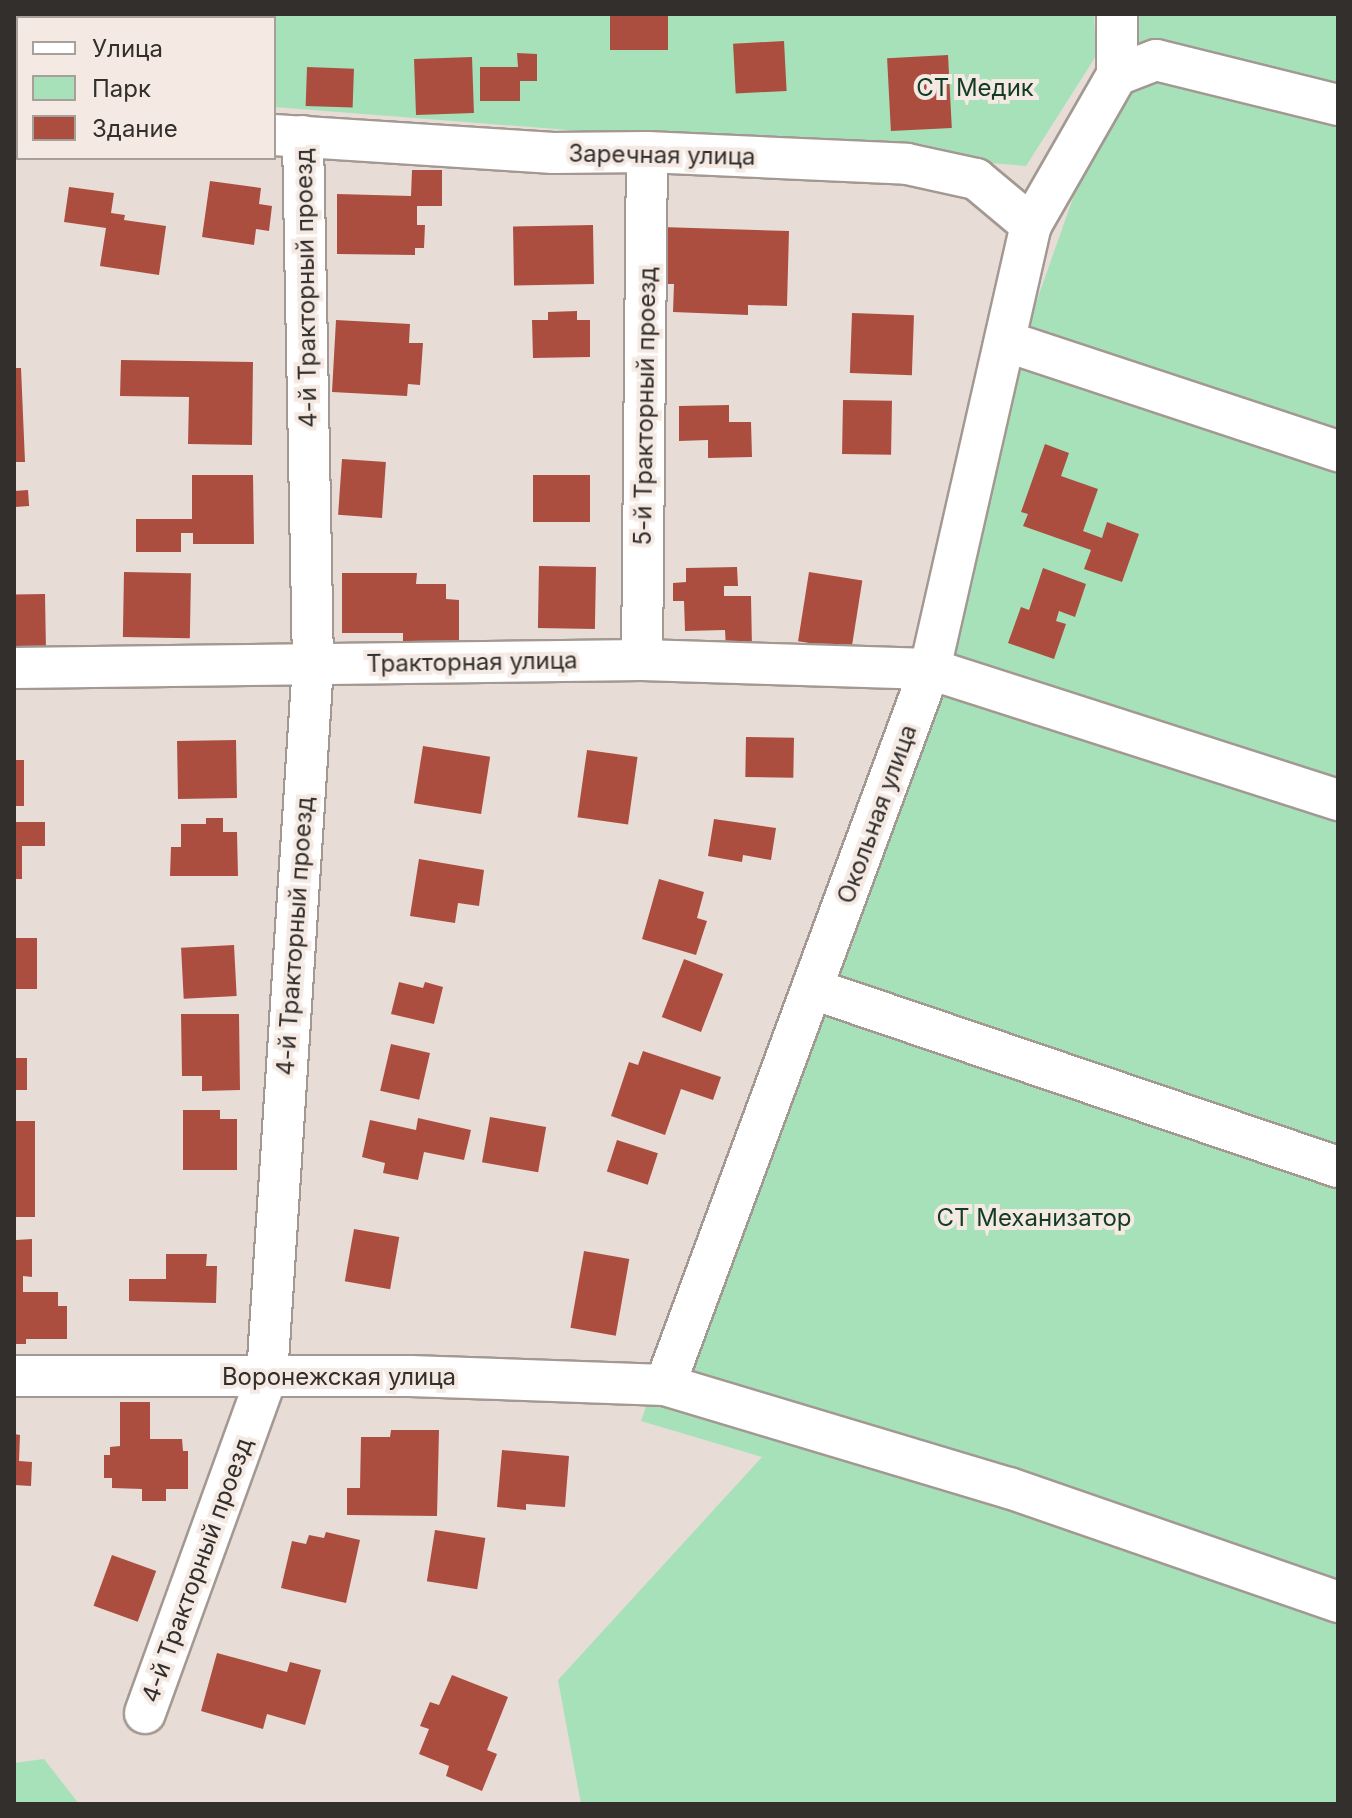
<!DOCTYPE html>
<meta charset="utf-8">
<style>
body{margin:0}
#map{position:relative;width:1352px;height:1818px;overflow:hidden;background:#e8dcd6;font-family:Inter,sans-serif}
div>[style]{position:absolute}
[style*='--x']{left:calc(var(--x)*1px);top:calc(var(--y)*1px);width:calc(var(--w)*1px);rotate:calc(var(--a)*1deg)}
.green>*{inset:0;background:#a7e1ba}
.building>*{inset:0;background:#ac4e3f;transform-origin:0 0}
.roads{filter:drop-shadow(2px 0 #a39892) drop-shadow(-2px 0 #a39892) drop-shadow(0 2px #a39892) drop-shadow(0 -2px #a39892)}
.street>*{height:40px;margin:-20px;padding:0 20px;transform-origin:20px;border-radius:20px;background:#fff}
span{translate:-50% -50%;white-space:nowrap;text-align:center;line-height:1.15;-webkit-text-stroke:8px #f5eae3;paint-order:stroke}
.park-label{font-size:24px;color:#133c24}
.street-label{font-size:24px;color:#332f2c}
.frame{position:absolute;inset:0;border:16px solid #332f2c;pointer-events:none}
.legend{position:absolute;left:16px;top:16px;width:260px;height:144px;box-sizing:border-box;background:#f5eae3;border:2px solid #a79f9a;margin:0;padding:10px 14px;list-style:none;font-size:24px;color:#332f2c}
.legend li{display:flex;align-items:center;gap:16px;height:40px}
.legend b{width:40px;border:2px solid #a79f9a}
</style>
<div id="map">
<div class="green">
<div style="clip-path:polygon(14px 14px,1094px 14px,1096px 56px,1026px 166px,274px 107px,274px 18px,18px 18px,18px 83px,14px 83px)"></div>
<div style="clip-path:polygon(1138px 14px,1338px 14px,1338px 1804px,581px 1804px,558px 1680px,762px 1457px,641px 1421px)"></div>
<div style="clip-path:polygon(44px 1759px,79px 1804px,14px 1804px,14px 1763px)"></div>
</div>
<div class="building">
<div style="left:610px;top:14px;width:58px;height:36px"></div>
<div style="left:784px;top:41px;width:50px;height:51px;rotate:87deg"></div>
<div style="clip-path:polygon(517px 53px,537px 54px,537px 81px,520px 81px,520px 101px,480px 101px,480px 67px,518px 67px)"></div>
<div style="left:948px;top:55px;width:73px;height:61px;rotate:87deg"></div>
<div style="left:472px;top:57px;width:56px;height:58px;rotate:88deg"></div>
<div style="left:307px;top:67px;width:47px;height:39px;rotate:2deg"></div>
<div style="clip-path:polygon(412px 170px,442px 170px,442px 206px,417px 206px,417px 225px,425px 225px,424px 248px,415px 248px,415px 255px,337px 254px,337px 194px,411px 196px)"></div>
<div style="clip-path:polygon(210px 181px,261px 188px,259px 204px,272px 206px,269px 231px,256px 229px,254px 245px,202px 237px)"></div>
<div style="clip-path:polygon(69px 187px,114px 193px,111px 213px,125px 215px,124px 220px,166px 226px,159px 275px,100px 266px,106px 228px,64px 222px)"></div>
<div style="left:593px;top:225px;width:59px;height:80px;rotate:89deg"></div>
<div style="clip-path:polygon(661px 227px,789px 231px,787px 306px,748px 305px,748px 315px,673px 312px,674px 284px,659px 284px)"></div>
<div style="clip-path:polygon(577px 311px,577px 320px,590px 320px,590px 357px,533px 358px,532px 320px,548px 320px,548px 312px)"></div>
<div style="left:852px;top:313px;width:62px;height:60px;rotate:2deg"></div>
<div style="clip-path:polygon(336px 320px,410px 324px,409px 343px,423px 343px,420px 385px,408px 384px,407px 396px,332px 392px)"></div>
<div style="clip-path:polygon(121px 360px,253px 362px,252px 445px,188px 444px,189px 397px,120px 396px)"></div>
<div style="clip-path:polygon(14px 368px,21px 368px,25px 462px,14px 462px)"></div>
<div style="left:843px;top:400px;width:49px;height:54px;rotate:1deg"></div>
<div style="clip-path:polygon(729px 405px,729px 422px,751px 422px,752px 457px,708px 458px,708px 440px,679px 441px,679px 406px)"></div>
<div style="clip-path:polygon(1045px 444px,1069px 453px,1061px 476px,1098px 489px,1083px 531px,1102px 538px,1107px 522px,1139px 534px,1122px 582px,1084px 569px,1091px 550px,1023px 526px,1028px 514px,1021px 512px)"></div>
<div style="left:342px;top:459px;width:44px;height:56px;rotate:4deg"></div>
<div style="clip-path:polygon(192px 475px,253px 475px,254px 544px,193px 544px,193px 533px,181px 533px,181px 552px,136px 552px,136px 519px,192px 519px)"></div>
<div style="left:533px;top:475px;width:57px;height:47px"></div>
<div style="left:28px;top:490px;width:16px;height:14px;rotate:86deg"></div>
<div style="left:539px;top:566px;width:57px;height:62px;rotate:1deg"></div>
<div style="clip-path:polygon(737px 567px,738px 586px,724px 586px,724px 596px,751px 596px,752px 648px,726px 649px,725px 630px,685px 631px,684px 601px,673px 601px,673px 583px,686px 582px,686px 568px)"></div>
<div style="clip-path:polygon(1043px 568px,1086px 584px,1075px 617px,1059px 611px,1056px 621px,1066px 624px,1054px 659px,1008px 643px,1021px 607px,1029px 610px)"></div>
<div style="left:124px;top:572px;width:67px;height:65px;rotate:1deg"></div>
<div style="left:809px;top:572px;width:54px;height:70px;rotate:9deg"></div>
<div style="clip-path:polygon(342px 573px,417px 573px,416px 584px,446px 584px,446px 599px,459px 600px,459px 654px,403px 653px,403px 633px,342px 633px)"></div>
<div style="left:45px;top:594px;width:58px;height:31px;rotate:89deg"></div>
<div style="left:746px;top:737px;width:48px;height:40px;rotate:1deg"></div>
<div style="left:236px;top:740px;width:58px;height:59px;rotate:89deg"></div>
<div style="left:423px;top:746px;width:68px;height:58px;rotate:9deg"></div>
<div style="left:587px;top:750px;width:51px;height:68px;rotate:8deg"></div>
<div style="left:14px;top:760px;width:10px;height:46px"></div>
<div style="clip-path:polygon(206px 818px,223px 818px,223px 832px,237px 832px,238px 876px,170px 876px,171px 847px,181px 847px,181px 824px,206px 824px)"></div>
<div style="clip-path:polygon(714px 819px,776px 828px,771px 860px,743px 855px,742px 862px,708px 856px)"></div>
<div style="clip-path:polygon(14px 822px,45px 822px,45px 846px,22px 846px,22px 879px,14px 879px)"></div>
<div style="clip-path:polygon(419px 859px,484px 870px,479px 906px,458px 903px,455px 923px,410px 916px)"></div>
<div style="clip-path:polygon(659px 879px,704px 892px,697px 918px,707px 921px,696px 955px,642px 939px)"></div>
<div style="left:14px;top:938px;width:23px;height:51px"></div>
<div style="left:234px;top:945px;width:51px;height:53px;rotate:87deg"></div>
<div style="left:684px;top:959px;width:42px;height:62px;rotate:21deg"></div>
<div style="clip-path:polygon(399px 982px,423px 988px,425px 982px,443px 987px,434px 1024px,391px 1014px)"></div>
<div style="clip-path:polygon(181px 1014px,239px 1014px,240px 1090px,202px 1091px,202px 1076px,182px 1076px)"></div>
<div style="left:391px;top:1044px;width:40px;height:48px;rotate:13deg"></div>
<div style="clip-path:polygon(643px 1051px,721px 1077px,713px 1100px,681px 1089px,665px 1135px,611px 1116px,629px 1062px,638px 1065px)"></div>
<div style="left:14px;top:1058px;width:13px;height:32px"></div>
<div style="clip-path:polygon(183px 1110px,220px 1110px,220px 1119px,237px 1119px,237px 1170px,183px 1170px)"></div>
<div style="left:490px;top:1117px;width:57px;height:46px;rotate:10deg"></div>
<div style="clip-path:polygon(418px 1118px,471px 1130px,464px 1160px,424px 1152px,418px 1180px,383px 1173px,385px 1163px,362px 1157px,370px 1120px,416px 1130px)"></div>
<div style="left:14px;top:1121px;width:21px;height:96px"></div>
<div style="left:617px;top:1140px;width:43px;height:33px;rotate:18deg"></div>
<div style="left:354px;top:1229px;width:46px;height:53px;rotate:10deg"></div>
<div style="clip-path:polygon(32px 1239px,32px 1277px,23px 1276px,23px 1292px,58px 1292px,58px 1306px,67px 1306px,67px 1339px,26px 1339px,26px 1344px,15px 1344px,16px 1240px)"></div>
<div style="left:584px;top:1251px;width:46px;height:78px;rotate:10deg"></div>
<div style="clip-path:polygon(166px 1254px,207px 1254px,206px 1266px,217px 1266px,216px 1303px,129px 1301px,129px 1279px,166px 1279px)"></div>
<div style="clip-path:polygon(120px 1402px,150px 1402px,150px 1439px,182px 1439px,183px 1451px,188px 1451px,188px 1489px,166px 1489px,166px 1501px,142px 1501px,142px 1489px,112px 1488px,112px 1478px,104px 1478px,104px 1455px,110px 1455px,110px 1447px,120px 1446px)"></div>
<div style="clip-path:polygon(391px 1430px,439px 1430px,437px 1516px,347px 1515px,347px 1488px,360px 1488px,361px 1437px,390px 1437px)"></div>
<div style="clip-path:polygon(14px 1434px,20px 1435px,19px 1461px,32px 1462px,31px 1486px,14px 1485px)"></div>
<div style="clip-path:polygon(502px 1450px,569px 1456px,565px 1507px,526px 1504px,526px 1510px,497px 1507px)"></div>
<div style="left:435px;top:1530px;width:51px;height:52px;rotate:9deg"></div>
<div style="clip-path:polygon(326px 1532px,360px 1540px,346px 1603px,281px 1588px,292px 1541px,306px 1544px,309px 1535px,324px 1538px)"></div>
<div style="left:112px;top:1555px;width:47px;height:54px;rotate:20deg"></div>
<div style="clip-path:polygon(217px 1653px,287px 1672px,290px 1662px,321px 1670px,305px 1725px,267px 1714px,263px 1729px,201px 1711px)"></div>
<div style="clip-path:polygon(452px 1675px,508px 1697px,487px 1750px,497px 1754px,482px 1791px,446px 1776px,449px 1766px,419px 1754px,429px 1729px,420px 1726px,430px 1702px,439px 1705px)"></div>
</div>
<div class="roads">
<div class="street">
<div style="--x:1117;--y:75;--w:42;--a:-21"></div>
<div style="--x:1156;--y:60;--w:187;--a:13.9"></div>
<div style="--x:14;--y:113;--w:4;--a:14"></div>
<div style="--x:274;--y:135;--w:280;--a:3.7"></div>
<div style="--x:553;--y:153;--w:94;--a:-0.6"></div>
<div style="--x:647;--y:152;--w:260;--a:2.6"></div>
<div style="--x:907;--y:164;--w:71;--a:12.3"></div>
<div style="--x:976;--y:179;--w:72;--a:39.9"></div>
<div style="--x:1005;--y:341;--w:351;--a:18.3"></div>
<div style="--x:642;--y:660;--w:508;--a:-89.44"></div>
<div style="--x:14;--y:668;--w:628;--a:-0.73"></div>
<div style="--x:642;--y:660;--w:288;--a:1.8"></div>
<div style="--x:930;--y:669;--w:429;--a:17.8"></div>
<div style="--x:813;--y:989;--w:554;--a:18.73"></div>
<div style="--x:14;--y:1376;--w:396;--a:0"></div>
<div style="--x:410;--y:1376;--w:255;--a:2"></div>
<div style="--x:665;--y:1385;--w:359;--a:16.7"></div>
<div style="--x:1009;--y:1488;--w:348;--a:19.1"></div>
<div style="--x:665;--y:1385;--w:763;--a:-69.69"></div>
<div style="--x:930;--y:669;--w:455;--a:-77.2"></div>
<div style="--x:1031;--y:225;--w:173;--a:-60.2"></div>
<div style="--x:1117;--y:75;--w:61;--a:-90"></div>
<div style="--x:145;--y:1713;--w:358;--a:-70.1"></div>
<div style="--x:267;--y:1376;--w:713;--a:-86.3"></div>
<div style="--x:313;--y:664;--w:528;--a:-91.09"></div>
</div>
</div>
<div class="park-label">
<span style="left:975px;top:88px">СТ Медик</span>
<span style="left:1034px;top:1218px">СТ Механизатор</span>
</div>
<div class="street-label">
<span style="left:662px;top:155px;rotate:1deg">Заречная улица</span>
<span style="left:306px;top:288px;rotate:-91deg">4-й Тракторный проезд</span>
<span style="left:645px;top:406px;rotate:-89deg">5-й Тракторный проезд</span>
<span style="left:472px;top:662px;rotate:-1deg">Тракторная улица</span>
<span style="left:877px;top:814px;rotate:-70deg">Окольная улица</span>
<span style="left:295px;top:936px;rotate:-86deg">4-й Тракторный проезд</span>
<span style="left:339px;top:1377px">Воронежская улица</span>
<span style="left:197px;top:1570px;rotate:-70deg">4-й Тракторный проезд</span>
</div>
<div class="frame"></div>
<ul class="legend">
<li><b style="height:10px;background:#fff"></b>Улица</li>
<li><b style="height:22px;background:#a7e1ba"></b>Парк</li>
<li><b style="height:22px;background:#ac4e3f"></b>Здание</li>
</ul>
</div>
